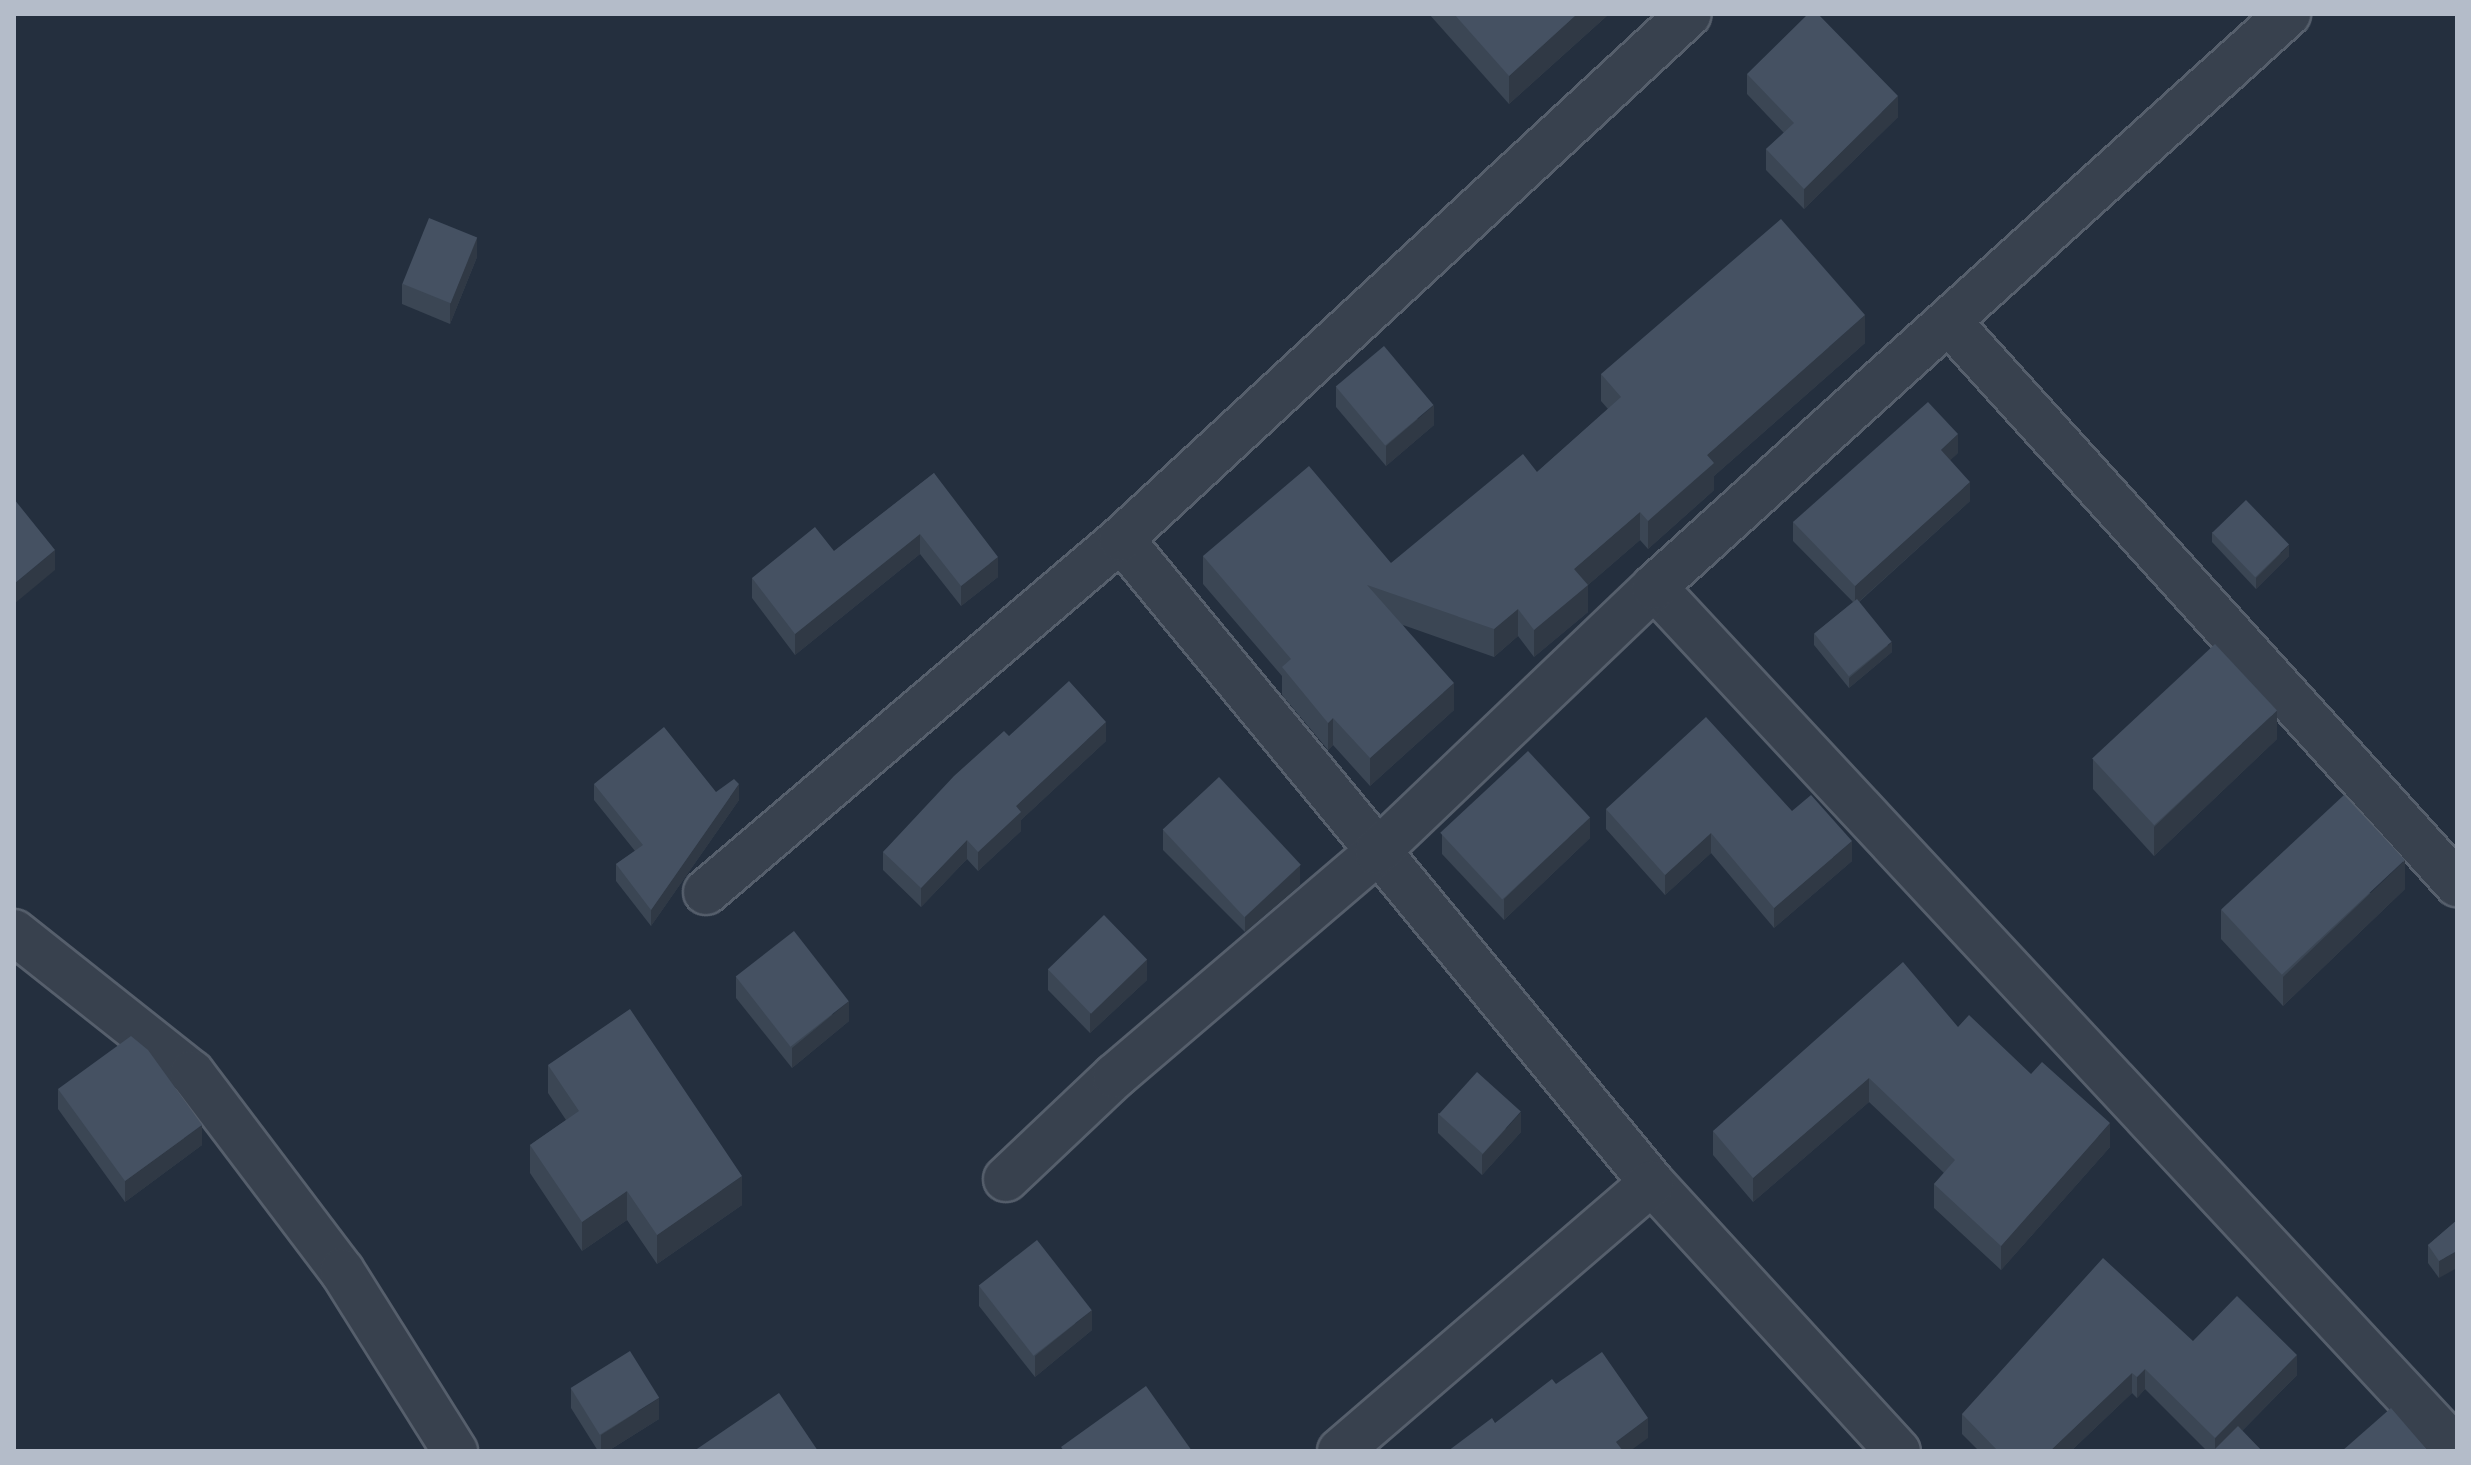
<!DOCTYPE html>
<style>
body{margin:0}
#map{position:relative;width:2471px;height:1465px;overflow:hidden;background:#242f3e;font-family:Manrope,sans-serif}
div>[style]{position:absolute}
[style*='--x']{left:calc(var(--x)*1px);top:calc(var(--y)*1px);width:calc(var(--w)*1px);rotate:calc(var(--a)*1deg)}
.roads{filter:drop-shadow(2px 0 #565f6c) drop-shadow(-2px 0 #565f6c) drop-shadow(0 2px #565f6c) drop-shadow(0 -2px #565f6c)}
.minor>*{height:44px;margin:-22px;padding:0 22px;transform-origin:22px;border-radius:22px;background:#38414e}
.wall>*{inset:0;background:#3b4654}
.shaded-wall>*{inset:0;background:#303945}
.building>*{inset:0;background:#455162;transform-origin:0 0}
span{translate:-50% -50%;white-space:nowrap;text-align:center;line-height:1.15;-webkit-text-stroke:7px #1d2633;paint-order:stroke}
.frame{position:absolute;inset:0;border:16px solid #b4bcc9;pointer-events:none}
</style>
<div id="map">
<div class="roads">
<div class="minor">
<div style="--x:1949;--y:322;--w:758;--a:47.89"></div>
<div style="--x:1121;--y:539;--w:835;--a:50.49"></div>
<div style="--x:1652;--y:1183;--w:364;--a:47.5"></div>
<div style="--x:1654;--y:587;--w:1179;--a:47.06"></div>
<div style="--x:706;--y:892;--w:545;--a:-40.38"></div>
<div style="--x:1121;--y:539;--w:773;--a:-42.75"></div>
<div style="--x:14;--y:932;--w:227;--a:38.4"></div>
<div style="--x:192;--y:1073;--w:248;--a:52.9"></div>
<div style="--x:342;--y:1271;--w:213;--a:57.9"></div>
<div style="--x:1006;--y:1179;--w:150;--a:-43.4"></div>
<div style="--x:1115;--y:1076;--w:345;--a:-40.5"></div>
<div style="--x:1377;--y:852;--w:383;--a:-43.7"></div>
<div style="--x:1654;--y:587;--w:855;--a:-42.11"></div>
<div style="--x:1340;--y:1451;--w:411;--a:-40.7"></div>
</div>
</div>
<div class="wall">
<div style="clip-path:polygon(1429px 14px,1609px 14px,1509px 104px)"></div>
<div style="clip-path:polygon(1747px 74px,1898px 117px,1804px 209px,1766px 170px,1766px 149px,1784px 133px,1747px 94px)"></div>
<div style="clip-path:polygon(477px 257px,450px 324px,402px 304px,402px 284px)"></div>
<div style="clip-path:polygon(1865px 343px,1714px 476px,1714px 490px,1648px 549px,1640px 540px,1588px 585px,1588px 612px,1534px 657px,1518px 636px,1494px 657px,1403px 625px,1454px 710px,1370px 786px,1333px 745px,1328px 750px,1282px 695px,1282px 676px,1203px 584px,1203px 556px,1391px 563px,1537px 472px,1608px 409px,1601px 401px,1601px 374px)"></div>
<div style="clip-path:polygon(1336px 387px,1434px 425px,1386px 466px,1336px 407px)"></div>
<div style="clip-path:polygon(1958px 453px,1950px 460px,1970px 501px,1859px 602px,1892px 652px,1849px 688px,1814px 645px,1814px 634px,1853px 602px,1793px 541px,1793px 522px)"></div>
<div style="clip-path:polygon(934px 473px,998px 577px,961px 606px,920px 554px,795px 655px,752px 598px,752px 578px,834px 551px)"></div>
<div style="clip-path:polygon(2212px 532px,2289px 556px,2256px 589px,2212px 542px)"></div>
<div style="clip-path:polygon(1009px 736px,1106px 741px,1021px 820px,1021px 831px,978px 871px,967px 859px,921px 907px,883px 870px,883px 852px)"></div>
<div style="clip-path:polygon(2277px 739px,2154px 856px,2093px 789px,2093px 760px)"></div>
<div style="clip-path:polygon(594px 784px,716px 792px,739px 800px,651px 926px,616px 881px,616px 864px,635px 851px,594px 800px)"></div>
<div style="clip-path:polygon(1606px 809px,1852px 861px,1774px 928px,1711px 853px,1665px 895px,1606px 829px)"></div>
<div style="clip-path:polygon(1163px 830px,1300px 885px,1245px 932px,1163px 850px)"></div>
<div style="clip-path:polygon(1442px 834px,1590px 838px,1504px 920px,1442px 854px)"></div>
<div style="clip-path:polygon(2405px 889px,2283px 1006px,2221px 939px,2221px 910px)"></div>
<div style="clip-path:polygon(1048px 969px,1147px 980px,1090px 1033px,1048px 990px)"></div>
<div style="clip-path:polygon(736px 977px,849px 1021px,792px 1068px,736px 998px)"></div>
<div style="clip-path:polygon(1958px 1027px,2031px 1074px,2110px 1147px,2001px 1270px,1934px 1208px,1934px 1184px,1944px 1173px,1869px 1102px,1753px 1202px,1713px 1155px,1713px 1131px)"></div>
<div style="clip-path:polygon(548px 1065px,742px 1205px,657px 1264px,627px 1220px,582px 1251px,530px 1173px,530px 1145px,566px 1120px,548px 1093px)"></div>
<div style="clip-path:polygon(58px 1089px,202px 1145px,125px 1202px,58px 1109px)"></div>
<div style="clip-path:polygon(1438px 1113px,1521px 1132px,1482px 1175px,1438px 1133px)"></div>
<div style="clip-path:polygon(2457px 1220px,2439px 1278px,2428px 1263px,2428px 1245px)"></div>
<div style="clip-path:polygon(979px 1286px,1092px 1330px,1035px 1377px,979px 1306px)"></div>
<div style="clip-path:polygon(2193px 1341px,2297px 1375px,2242px 1431px,2262px 1451px,2207px 1451px,2145px 1389px,2137px 1398px,2132px 1393px,2071px 1451px,1979px 1451px,1962px 1434px,1962px 1414px)"></div>
<div style="clip-path:polygon(571px 1388px,659px 1419px,608px 1451px,598px 1451px,571px 1408px)"></div>
</div>
<div class="shaded-wall">
<div style="clip-path:polygon(1577px 14px,1609px 14px,1509px 104px,1509px 76px)"></div>
<div style="clip-path:polygon(1898px 96px,1898px 117px,1804px 209px,1804px 189px)"></div>
<div style="clip-path:polygon(477px 237px,477px 257px,450px 324px,450px 304px)"></div>
<div style="clip-path:polygon(1865px 315px,1865px 343px,1714px 476px,1714px 490px,1648px 549px,1648px 521px,1707px 455px)"></div>
<div style="clip-path:polygon(1434px 405px,1434px 425px,1386px 466px,1386px 446px)"></div>
<div style="clip-path:polygon(1958px 434px,1958px 453px,1941px 469px,1941px 450px)"></div>
<div style="clip-path:polygon(1970px 482px,1970px 501px,1855px 605px,1855px 586px)"></div>
<div style="clip-path:polygon(1640px 512px,1640px 540px,1588px 585px,1588px 612px,1534px 657px,1534px 630px,1574px 569px)"></div>
<div style="clip-path:polygon(920px 534px,920px 554px,795px 655px,795px 634px)"></div>
<div style="clip-path:polygon(2289px 545px,2289px 556px,2256px 589px,2256px 578px)"></div>
<div style="clip-path:polygon(55px 550px,55px 570px,14px 604px,14px 584px)"></div>
<div style="clip-path:polygon(998px 557px,998px 577px,961px 606px,961px 586px)"></div>
<div style="clip-path:polygon(1518px 609px,1518px 636px,1494px 657px,1494px 629px)"></div>
<div style="clip-path:polygon(1892px 642px,1892px 652px,1849px 688px,1849px 678px)"></div>
<div style="clip-path:polygon(1454px 683px,1454px 710px,1370px 786px,1370px 758px)"></div>
<div style="clip-path:polygon(2277px 710px,2277px 739px,2154px 856px,2154px 827px)"></div>
<div style="clip-path:polygon(1333px 718px,1333px 745px,1328px 750px,1328px 723px)"></div>
<div style="clip-path:polygon(1106px 722px,1106px 741px,1021px 820px,1021px 831px,978px 871px,978px 852px,1016px 806px)"></div>
<div style="clip-path:polygon(739px 784px,739px 800px,651px 926px,651px 910px)"></div>
<div style="clip-path:polygon(1590px 817px,1590px 838px,1504px 920px,1504px 899px)"></div>
<div style="clip-path:polygon(1711px 833px,1711px 853px,1665px 895px,1665px 875px)"></div>
<div style="clip-path:polygon(967px 840px,967px 859px,921px 907px,921px 888px)"></div>
<div style="clip-path:polygon(1852px 841px,1852px 861px,1774px 928px,1774px 908px)"></div>
<div style="clip-path:polygon(2405px 860px,2405px 889px,2283px 1006px,2283px 977px)"></div>
<div style="clip-path:polygon(1300px 865px,1300px 885px,1245px 932px,1245px 912px)"></div>
<div style="clip-path:polygon(1147px 959px,1147px 980px,1090px 1033px,1090px 1013px)"></div>
<div style="clip-path:polygon(849px 1001px,849px 1021px,792px 1068px,792px 1048px)"></div>
<div style="clip-path:polygon(1869px 1078px,1869px 1102px,1753px 1202px,1753px 1178px)"></div>
<div style="clip-path:polygon(1521px 1112px,1521px 1132px,1482px 1175px,1482px 1155px)"></div>
<div style="clip-path:polygon(2110px 1123px,2110px 1147px,2001px 1270px,2001px 1246px)"></div>
<div style="clip-path:polygon(202px 1125px,202px 1145px,125px 1202px,125px 1181px)"></div>
<div style="clip-path:polygon(742px 1176px,742px 1205px,657px 1264px,657px 1235px)"></div>
<div style="clip-path:polygon(627px 1191px,627px 1220px,582px 1251px,582px 1222px)"></div>
<div style="clip-path:polygon(2457px 1251px,2457px 1268px,2439px 1278px,2439px 1261px)"></div>
<div style="clip-path:polygon(1092px 1310px,1092px 1330px,1035px 1377px,1035px 1356px)"></div>
<div style="clip-path:polygon(2297px 1355px,2297px 1375px,2222px 1451px,2215px 1451px,2215px 1438px)"></div>
<div style="clip-path:polygon(2145px 1369px,2145px 1389px,2137px 1398px,2137px 1377px)"></div>
<div style="clip-path:polygon(2132px 1373px,2132px 1393px,2071px 1451px,2050px 1451px)"></div>
<div style="clip-path:polygon(659px 1398px,659px 1419px,608px 1451px,601px 1451px,601px 1435px)"></div>
<div style="clip-path:polygon(1648px 1418px,1648px 1438px,1630px 1451px,1616px 1451px,1616px 1442px)"></div>
</div>
<div class="building">
<div style="clip-path:polygon(1454px 14px,1577px 14px,1509px 76px)"></div>
<div style="clip-path:polygon(1808px 14px,1818px 14px,1898px 96px,1804px 189px,1766px 149px,1794px 123px,1747px 74px)"></div>
<div style="left:429px;top:218px;width:52px;height:71px;rotate:22deg"></div>
<div style="clip-path:polygon(1781px 219px,1865px 315px,1707px 455px,1714px 463px,1648px 521px,1640px 512px,1574px 569px,1588px 585px,1534px 630px,1518px 609px,1494px 629px,1367px 585px,1454px 683px,1370px 758px,1333px 718px,1328px 723px,1282px 667px,1291px 659px,1203px 556px,1309px 466px,1391px 563px,1523px 454px,1537px 472px,1621px 397px,1601px 374px)"></div>
<div style="left:1384px;top:346px;width:77px;height:63px;rotate:50deg"></div>
<div style="clip-path:polygon(1928px 402px,1958px 434px,1941px 450px,1970px 482px,1855px 586px,1793px 522px)"></div>
<div style="clip-path:polygon(934px 473px,998px 557px,961px 586px,920px 534px,795px 634px,752px 578px,815px 527px,834px 551px)"></div>
<div style="clip-path:polygon(14px 499px,55px 550px,14px 584px)"></div>
<div style="left:2246px;top:500px;width:62px;height:47px;rotate:46deg"></div>
<div style="left:1857px;top:599px;width:55px;height:55px;rotate:51deg"></div>
<div style="left:2215px;top:644px;width:91px;height:168px;rotate:47deg"></div>
<div style="clip-path:polygon(1069px 681px,1106px 722px,1016px 806px,1021px 812px,978px 852px,967px 840px,921px 888px,883px 852px,954px 776px,1004px 731px,1009px 736px)"></div>
<div style="clip-path:polygon(1706px 717px,1792px 811px,1811px 795px,1852px 841px,1774px 908px,1711px 833px,1665px 875px,1606px 809px)"></div>
<div style="clip-path:polygon(664px 727px,716px 792px,734px 779px,739px 784px,651px 910px,616px 864px,643px 845px,594px 784px)"></div>
<div style="left:1528px;top:751px;width:91px;height:120px;rotate:47deg"></div>
<div style="left:1219px;top:777px;width:120px;height:77px;rotate:47deg"></div>
<div style="left:2344px;top:795px;width:89px;height:168px;rotate:47deg"></div>
<div style="left:1104px;top:915px;width:62px;height:78px;rotate:46deg"></div>
<div style="left:794px;top:931px;width:89px;height:74px;rotate:52deg"></div>
<div style="clip-path:polygon(1903px 962px,1958px 1027px,1969px 1015px,2031px 1074px,2042px 1062px,2110px 1123px,2001px 1246px,1934px 1184px,1955px 1160px,1869px 1078px,1753px 1178px,1713px 1131px)"></div>
<div style="clip-path:polygon(630px 1009px,742px 1176px,657px 1235px,627px 1191px,582px 1222px,530px 1145px,579px 1111px,548px 1065px)"></div>
<div style="clip-path:polygon(131px 1036px,148px 1050px,202px 1125px,125px 1181px,58px 1089px)"></div>
<div style="left:1477px;top:1072px;width:59px;height:57px;rotate:42deg"></div>
<div style="clip-path:polygon(2457px 1220px,2457px 1251px,2439px 1261px,2428px 1245px)"></div>
<div style="left:1037px;top:1240px;width:89px;height:74px;rotate:52deg"></div>
<div style="clip-path:polygon(2103px 1258px,2193px 1341px,2237px 1296px,2297px 1355px,2215px 1438px,2145px 1369px,2137px 1377px,2132px 1373px,2050px 1451px,1998px 1451px,1962px 1414px)"></div>
<div style="left:630px;top:1351px;width:55px;height:70px;rotate:58deg"></div>
<div style="clip-path:polygon(1602px 1352px,1648px 1418px,1616px 1442px,1623px 1451px,1448px 1451px,1492px 1418px,1495px 1423px,1552px 1379px,1556px 1384px)"></div>
<div style="clip-path:polygon(1146px 1386px,1192px 1451px,1064px 1451px,1061px 1447px)"></div>
<div style="clip-path:polygon(779px 1393px,818px 1451px,694px 1451px)"></div>
<div style="clip-path:polygon(2391px 1408px,2428px 1451px,2342px 1451px)"></div>
<div style="clip-path:polygon(2238px 1426px,2262px 1451px,2213px 1451px)"></div>
</div>
<div class="frame"></div>
</div>
